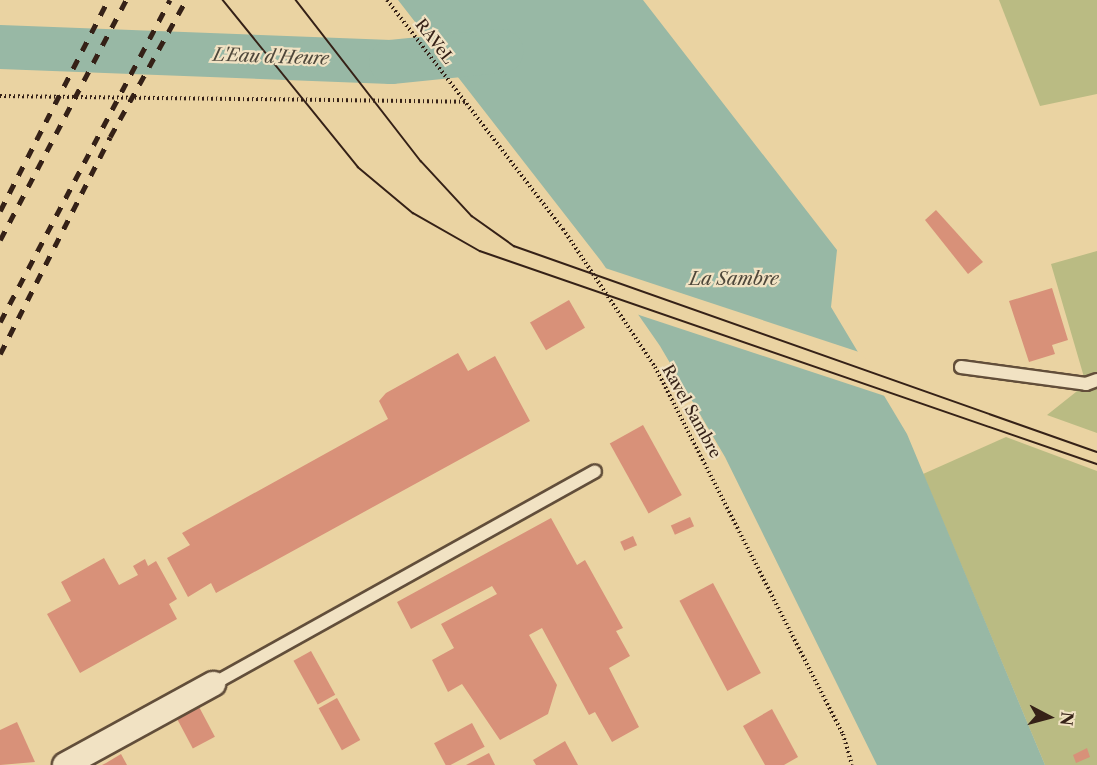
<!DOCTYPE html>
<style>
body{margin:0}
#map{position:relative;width:1097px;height:765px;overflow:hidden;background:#ead3a2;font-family:"Libre Caslon Text",serif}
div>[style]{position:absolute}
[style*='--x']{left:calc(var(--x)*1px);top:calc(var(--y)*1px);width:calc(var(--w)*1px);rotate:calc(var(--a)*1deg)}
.green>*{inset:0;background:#babb83}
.water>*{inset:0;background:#98b8a5}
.pier>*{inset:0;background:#ead3a2}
.river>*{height:44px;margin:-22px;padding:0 22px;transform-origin:22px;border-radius:22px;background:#98b8a5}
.building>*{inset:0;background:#d89179;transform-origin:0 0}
.path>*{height:4px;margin-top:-2px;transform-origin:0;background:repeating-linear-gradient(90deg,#352117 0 1.5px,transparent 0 4.5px)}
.roads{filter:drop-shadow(2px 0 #624e3a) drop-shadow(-2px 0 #624e3a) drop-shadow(0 2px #624e3a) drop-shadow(0 -2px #624e3a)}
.lane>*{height:12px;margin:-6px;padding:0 6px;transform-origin:6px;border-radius:6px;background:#f1e2c3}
.street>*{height:24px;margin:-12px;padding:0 12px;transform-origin:12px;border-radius:12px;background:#f1e2c3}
.tram>*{height:1.5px;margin:-0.75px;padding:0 0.75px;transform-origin:0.75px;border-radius:0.75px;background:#352117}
.rail>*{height:4.5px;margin-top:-2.25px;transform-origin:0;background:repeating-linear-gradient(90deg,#352117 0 10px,transparent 0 20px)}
span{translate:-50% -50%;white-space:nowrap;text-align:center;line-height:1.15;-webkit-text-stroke:4.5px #f1e2c3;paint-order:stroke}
.street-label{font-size:16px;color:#352117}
.water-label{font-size:18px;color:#4e473a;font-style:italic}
.north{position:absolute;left:1019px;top:687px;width:60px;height:60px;-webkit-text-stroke:4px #f1e2c3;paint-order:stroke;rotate:96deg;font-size:16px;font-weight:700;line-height:24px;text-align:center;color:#352117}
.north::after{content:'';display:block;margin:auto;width:21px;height:27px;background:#352117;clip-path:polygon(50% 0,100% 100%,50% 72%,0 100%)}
</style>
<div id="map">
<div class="green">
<div style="clip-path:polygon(999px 0,1097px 0,1097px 94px,1040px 106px)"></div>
<div style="clip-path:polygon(1097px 251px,1097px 433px,1047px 415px,1086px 384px,1051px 264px)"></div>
<div style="clip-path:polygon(1006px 437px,1097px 471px,1097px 765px,1045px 765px,923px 474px)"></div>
</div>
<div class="water">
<div style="clip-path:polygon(398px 0,643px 0,837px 250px,831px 307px,907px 434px,1045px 765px,877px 765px,725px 457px,660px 346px,601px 261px)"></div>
</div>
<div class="pier">
<div style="clip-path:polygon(602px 267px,862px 353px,888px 397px,633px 313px)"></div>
</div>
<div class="river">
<div style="--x:0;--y:47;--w:391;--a:2.2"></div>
<div style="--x:391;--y:62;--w:111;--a:-5.7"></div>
</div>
<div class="building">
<div style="clip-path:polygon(936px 210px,983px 262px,968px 274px,925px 220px)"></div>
<div style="clip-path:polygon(1052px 288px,1068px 340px,1052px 345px,1055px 354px,1029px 362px,1009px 301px)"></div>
<div style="left:569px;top:300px;width:32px;height:45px;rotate:60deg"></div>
<div style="clip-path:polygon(458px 353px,468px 371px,495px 356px,530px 421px,216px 593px,211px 583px,188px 597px,167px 558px,190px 545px,182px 533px,388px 419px,379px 401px,386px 393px)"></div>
<div style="left:643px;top:425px;width:80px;height:38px;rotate:61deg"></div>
<div style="left:690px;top:517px;width:10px;height:21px;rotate:66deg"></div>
<div style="clip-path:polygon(551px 518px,577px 565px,585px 560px,623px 628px,616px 631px,630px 656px,609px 668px,639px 727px,612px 742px,595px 712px,589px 715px,542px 628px,529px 635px,557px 685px,548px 714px,500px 740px,462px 684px,448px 692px,432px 660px,454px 648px,441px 624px,497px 594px,492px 586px,411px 629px,397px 602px)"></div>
<div style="left:633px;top:536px;width:10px;height:14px;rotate:66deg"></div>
<div style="clip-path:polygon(104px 558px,119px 585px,138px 575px,133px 566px,145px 559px,148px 566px,156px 561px,177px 599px,169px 604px,177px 619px,80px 673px,47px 614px,71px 601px,61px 582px)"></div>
<div style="left:713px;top:583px;width:102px;height:38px;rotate:62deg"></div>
<div style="left:311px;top:651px;width:50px;height:20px;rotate:61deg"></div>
<div style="left:337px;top:698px;width:48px;height:21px;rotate:61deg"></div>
<div style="left:198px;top:705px;width:36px;height:25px;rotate:62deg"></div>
<div style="clip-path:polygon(772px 709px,798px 757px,784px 765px,765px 765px,743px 726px)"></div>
<div style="clip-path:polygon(17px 722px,35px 762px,0 765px,0 730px)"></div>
<div style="left:472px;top:723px;width:27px;height:43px;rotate:62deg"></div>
<div style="clip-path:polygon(565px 741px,578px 765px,536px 765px,533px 760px)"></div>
<div style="clip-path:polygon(1087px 748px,1090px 757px,1076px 763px,1073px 755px)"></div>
<div style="clip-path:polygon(489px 753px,495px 765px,466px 765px)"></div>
<div style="clip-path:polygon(121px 754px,127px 765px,102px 765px,106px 763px)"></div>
</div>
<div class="path">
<div style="--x:387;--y:0;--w:289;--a:52.5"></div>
<div style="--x:563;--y:229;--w:166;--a:56.3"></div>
<div style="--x:655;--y:367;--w:412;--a:62.9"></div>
<div style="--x:843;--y:734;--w:32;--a:74"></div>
<div style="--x:0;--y:96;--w:467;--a:0.7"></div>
</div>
<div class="roads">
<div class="lane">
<div style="--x:961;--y:367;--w:126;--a:7.7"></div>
<div style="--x:1086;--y:384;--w:12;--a:-20"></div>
<div style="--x:213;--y:684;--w:437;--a:-29.1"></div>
</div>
<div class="street">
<div style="--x:65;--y:765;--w:169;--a:-28.7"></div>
</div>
</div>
<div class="tram">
<div style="--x:223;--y:0;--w:215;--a:51"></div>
<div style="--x:358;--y:167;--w:72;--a:39.9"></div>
<div style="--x:413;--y:213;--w:77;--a:29.6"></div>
<div style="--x:480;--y:251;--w:653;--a:19.05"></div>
<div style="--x:296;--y:0;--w:204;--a:52.2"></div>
<div style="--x:421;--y:161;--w:75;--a:47.2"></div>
<div style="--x:472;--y:216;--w:52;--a:35.5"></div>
<div style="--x:514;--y:246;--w:618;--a:19.46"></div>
</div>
<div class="rail">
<div style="--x:0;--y:211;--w:237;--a:-62.9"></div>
<div style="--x:0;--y:240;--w:271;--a:-62.3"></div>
<div style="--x:0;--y:322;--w:364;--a:-62.2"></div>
<div style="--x:0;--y:354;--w:243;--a:-63.1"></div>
<div style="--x:110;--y:137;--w:157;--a:-61"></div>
</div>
<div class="street-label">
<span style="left:435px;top:41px;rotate:52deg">RAVeL</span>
<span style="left:692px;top:411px;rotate:61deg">Ravel Sambre</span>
</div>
<div class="water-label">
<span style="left:271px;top:57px;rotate:2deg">L'Eau d'Heure</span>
<span style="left:734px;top:279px">La Sambre</span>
</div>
<div class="north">N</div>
</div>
